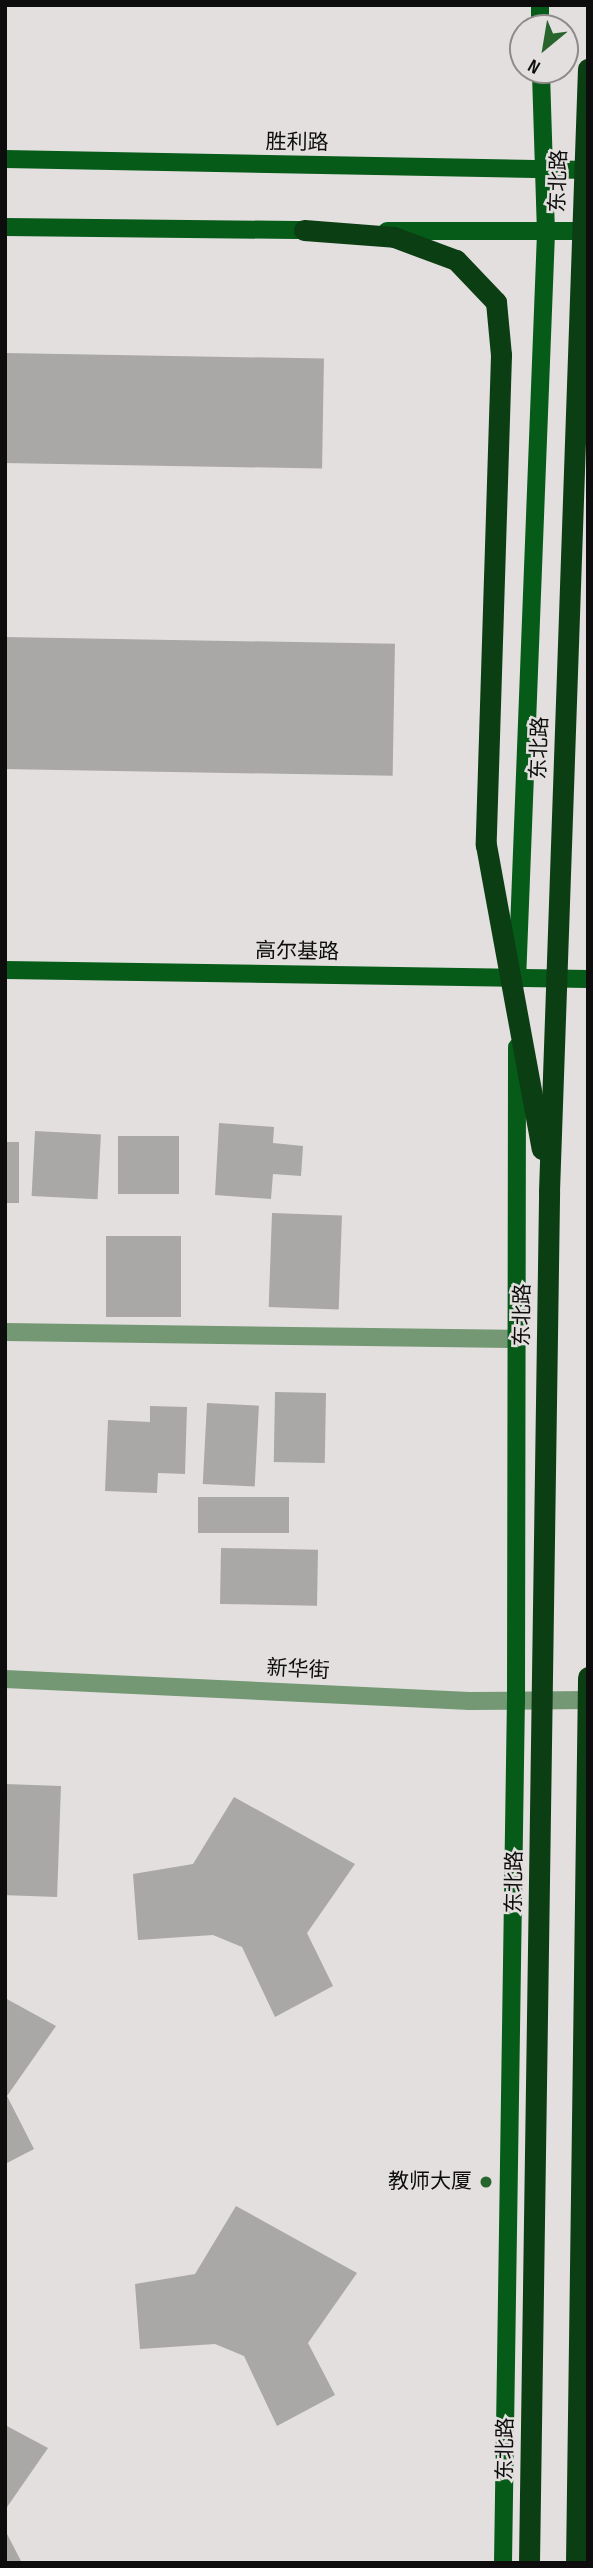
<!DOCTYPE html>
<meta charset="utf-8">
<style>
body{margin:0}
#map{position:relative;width:593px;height:2568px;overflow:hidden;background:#e3dfdf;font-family:"Sofia Sans Condensed","Noto Sans SC",sans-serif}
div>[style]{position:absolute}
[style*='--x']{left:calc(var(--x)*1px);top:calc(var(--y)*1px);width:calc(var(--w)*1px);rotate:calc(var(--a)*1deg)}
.building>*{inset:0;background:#aaa7a7;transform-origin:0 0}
.street>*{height:18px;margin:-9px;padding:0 9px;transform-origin:9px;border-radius:9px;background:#749874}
.primary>*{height:18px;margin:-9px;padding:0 9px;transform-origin:9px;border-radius:9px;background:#055b17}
.highway>*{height:21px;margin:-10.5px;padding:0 10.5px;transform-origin:10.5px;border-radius:10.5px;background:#0c3e13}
.highway-bridge>*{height:21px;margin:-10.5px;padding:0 10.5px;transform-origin:10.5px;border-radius:10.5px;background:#0c3e13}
.dots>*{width:19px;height:19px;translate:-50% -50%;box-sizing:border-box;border:4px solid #e3dfdf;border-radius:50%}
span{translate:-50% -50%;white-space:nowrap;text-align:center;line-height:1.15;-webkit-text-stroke:5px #e3dfdf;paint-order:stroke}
.street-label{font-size:21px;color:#0e0d0d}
.poi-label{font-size:21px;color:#0e0d0d}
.right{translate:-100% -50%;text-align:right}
.frame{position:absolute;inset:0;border:7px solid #0e0d0d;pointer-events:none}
.north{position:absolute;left:509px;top:14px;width:70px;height:70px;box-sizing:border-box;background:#e3dfdf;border:2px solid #8e8b8b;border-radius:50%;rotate:210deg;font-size:19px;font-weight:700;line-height:28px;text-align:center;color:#0e0d0d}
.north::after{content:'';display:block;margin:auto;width:24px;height:32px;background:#28652d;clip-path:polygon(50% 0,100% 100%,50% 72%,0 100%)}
</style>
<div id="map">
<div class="building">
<div style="left:5px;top:353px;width:319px;height:110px;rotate:1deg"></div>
<div style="left:5px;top:637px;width:390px;height:132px;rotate:1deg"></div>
<div style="clip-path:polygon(219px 1123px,274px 1127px,273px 1143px,303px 1146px,301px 1176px,273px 1174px,271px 1199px,215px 1195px)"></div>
<div style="left:35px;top:1131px;width:66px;height:65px;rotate:3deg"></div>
<div style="left:118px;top:1136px;width:61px;height:58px"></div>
<div style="left:5px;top:1142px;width:14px;height:61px"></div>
<div style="left:272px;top:1213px;width:70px;height:94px;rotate:2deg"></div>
<div style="left:106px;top:1236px;width:75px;height:81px"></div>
<div style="left:275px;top:1392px;width:51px;height:70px;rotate:1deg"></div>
<div style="left:207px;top:1403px;width:52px;height:81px;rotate:3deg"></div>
<div style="clip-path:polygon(150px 1406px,187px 1407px,185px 1474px,158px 1473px,157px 1493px,105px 1491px,108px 1420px,150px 1422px)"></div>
<div style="left:289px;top:1497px;width:36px;height:91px;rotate:90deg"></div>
<div style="left:221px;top:1548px;width:97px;height:56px;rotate:1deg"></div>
<div style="left:5px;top:1784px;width:56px;height:111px;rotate:2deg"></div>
<div style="clip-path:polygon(234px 1797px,355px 1864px,307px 1933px,333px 1986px,275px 2017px,242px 1947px,213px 1935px,138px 1940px,133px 1874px,193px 1864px)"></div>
<div style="clip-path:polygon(5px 1998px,56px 2026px,7px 2096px,34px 2149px,5px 2164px)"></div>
<div style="clip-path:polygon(236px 2206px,357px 2273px,308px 2343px,335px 2395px,277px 2426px,244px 2356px,215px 2344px,140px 2349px,135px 2284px,195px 2274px)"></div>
<div style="clip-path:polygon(5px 2425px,48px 2448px,5px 2510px)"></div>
<div style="clip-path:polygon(5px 2530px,22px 2563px,5px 2563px)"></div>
</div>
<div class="street">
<div style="--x:5;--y:1332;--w:513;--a:0.78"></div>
<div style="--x:5;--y:1679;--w:465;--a:2.7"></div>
<div style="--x:469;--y:1701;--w:119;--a:-0.5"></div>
</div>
<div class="primary">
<div style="--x:540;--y:5;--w:23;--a:90"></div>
<div style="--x:5;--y:159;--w:583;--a:1.08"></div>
<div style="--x:5;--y:227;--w:312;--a:0.6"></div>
<div style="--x:387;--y:231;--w:201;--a:0"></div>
<div style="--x:5;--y:970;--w:583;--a:0.88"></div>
<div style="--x:517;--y:981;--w:749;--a:-87.78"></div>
<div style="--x:546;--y:233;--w:163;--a:-91.8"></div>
<div style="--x:503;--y:2563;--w:862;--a:-89.14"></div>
<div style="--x:516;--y:1701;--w:654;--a:-89.91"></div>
</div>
<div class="highway">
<div style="--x:304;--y:230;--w:90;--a:4.4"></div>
<div style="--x:394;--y:237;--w:66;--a:20.4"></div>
<div style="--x:456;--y:260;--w:58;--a:46.4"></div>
<div style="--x:496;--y:302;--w:53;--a:84.6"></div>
</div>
<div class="highway-bridge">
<div style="--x:501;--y:355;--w:490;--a:91.8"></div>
<div style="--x:486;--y:845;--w:309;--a:79.6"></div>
<div style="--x:529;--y:2563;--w:1372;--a:-89.16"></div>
<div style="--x:549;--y:1191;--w:1123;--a:-88.01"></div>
<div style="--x:576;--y:2563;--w:886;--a:-89.22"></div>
</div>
<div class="dots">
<div style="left:486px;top:2182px;background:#28652d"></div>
</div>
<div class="street-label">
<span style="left:297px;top:143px;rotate:1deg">胜利路</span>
<span style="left:559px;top:181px;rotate:-88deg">东北路</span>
<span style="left:540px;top:748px;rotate:-88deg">东北路</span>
<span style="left:297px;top:952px;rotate:1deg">高尔基路</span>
<span style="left:523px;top:1315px;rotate:-89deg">东北路</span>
<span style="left:298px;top:1670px;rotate:3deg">新华街</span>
<span style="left:515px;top:1882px;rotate:-89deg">东北路</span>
<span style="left:506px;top:2449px;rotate:-89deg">东北路</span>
</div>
<div class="poi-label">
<span class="right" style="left:472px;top:2182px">教师大厦</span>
</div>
<div class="frame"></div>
<div class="north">N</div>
</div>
